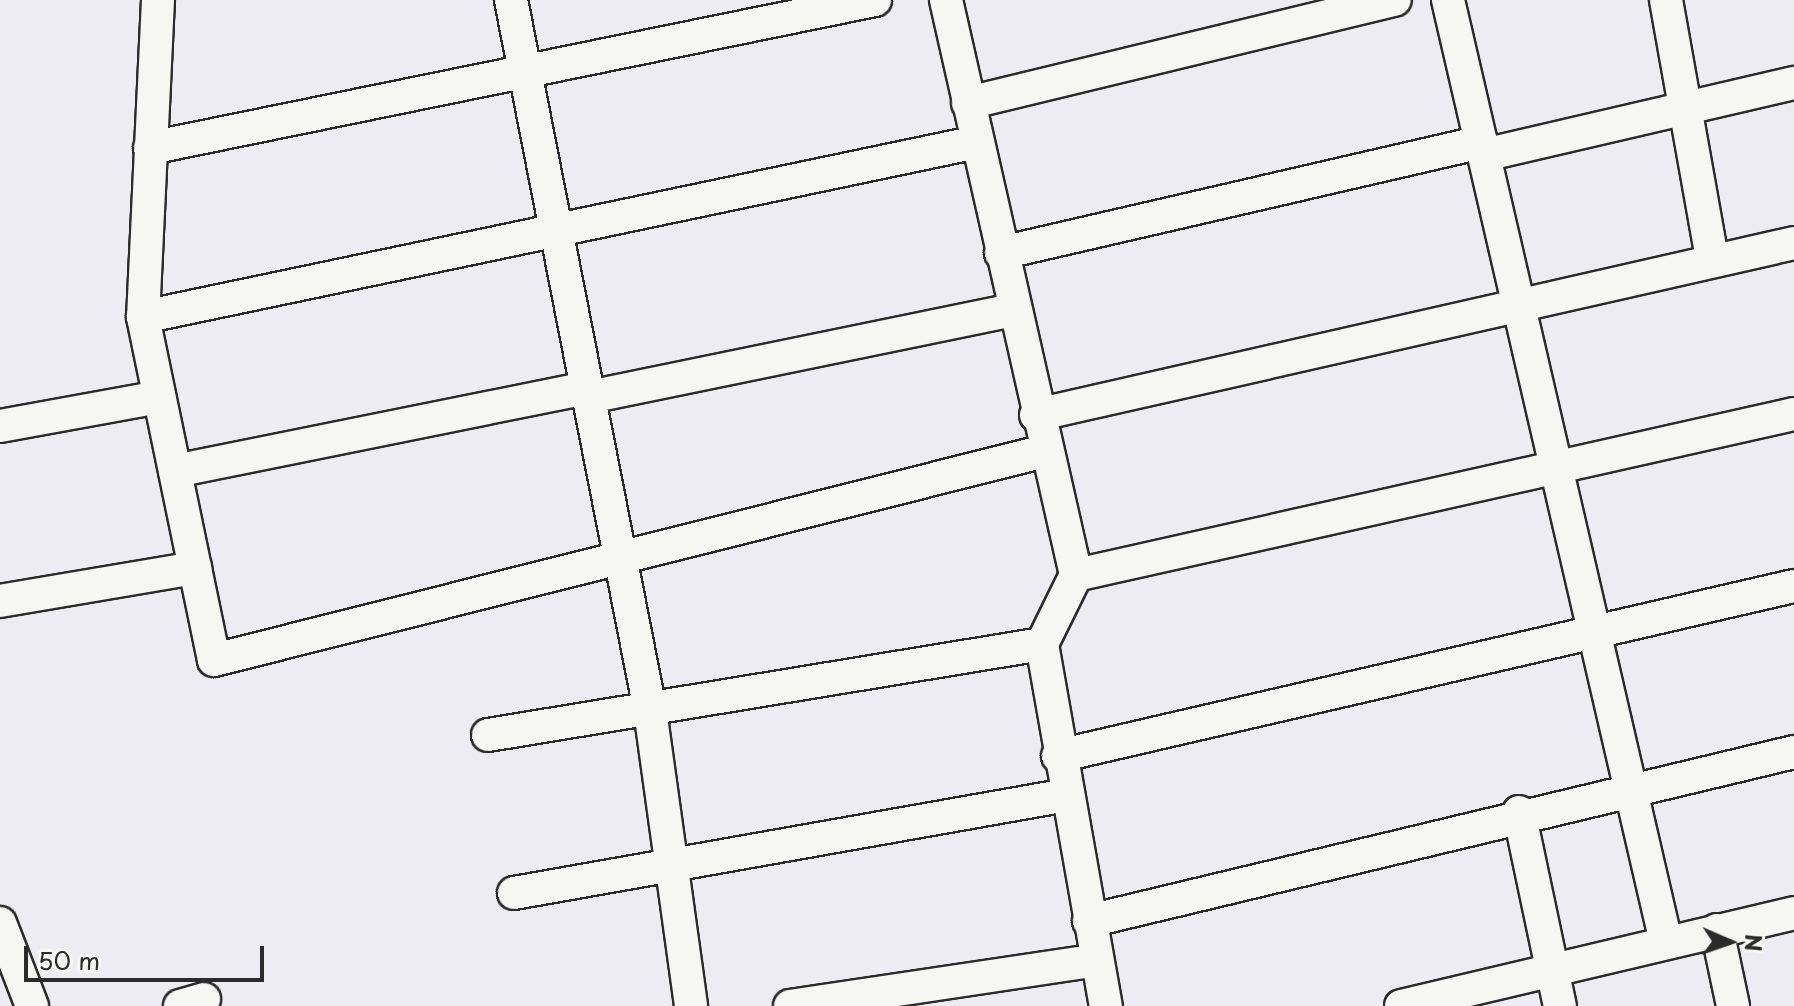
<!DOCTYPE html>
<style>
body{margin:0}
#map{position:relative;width:1794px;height:1006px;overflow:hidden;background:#eeecf3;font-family:"Playpen Sans",sans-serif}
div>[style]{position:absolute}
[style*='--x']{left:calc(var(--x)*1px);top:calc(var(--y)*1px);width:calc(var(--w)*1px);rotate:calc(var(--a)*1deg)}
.roads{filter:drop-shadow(2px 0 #2b2b2b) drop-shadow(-2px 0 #2b2b2b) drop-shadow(0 2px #2b2b2b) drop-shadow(0 -2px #2b2b2b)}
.minor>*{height:32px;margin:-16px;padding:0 16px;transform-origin:16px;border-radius:16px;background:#f6f6f2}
span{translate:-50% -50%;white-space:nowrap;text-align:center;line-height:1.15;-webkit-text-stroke:6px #f6f6f2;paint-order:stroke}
.north{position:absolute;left:1690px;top:902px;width:80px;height:80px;-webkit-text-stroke:6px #f6f6f2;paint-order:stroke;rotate:92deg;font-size:22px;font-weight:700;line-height:32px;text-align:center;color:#2b2b2b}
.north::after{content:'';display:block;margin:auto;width:28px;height:36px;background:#2b2b2b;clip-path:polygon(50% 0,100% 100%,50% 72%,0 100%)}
.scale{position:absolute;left:24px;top:946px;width:240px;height:36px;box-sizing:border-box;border:4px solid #2b2b2b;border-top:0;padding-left:10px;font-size:24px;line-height:28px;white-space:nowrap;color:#2b2b2b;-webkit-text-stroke:6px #f6f6f2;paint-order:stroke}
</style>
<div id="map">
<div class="roads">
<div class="minor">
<div style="--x:158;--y:0;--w:317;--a:92.7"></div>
<div style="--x:143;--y:317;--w:350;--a:78.3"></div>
<div style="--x:214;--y:660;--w:857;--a:-14.12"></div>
<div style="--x:511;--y:0;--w:723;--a:78.92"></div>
<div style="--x:650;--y:710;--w:299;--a:82.1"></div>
<div style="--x:1448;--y:0;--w:967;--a:76.97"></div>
<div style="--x:1666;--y:0;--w:262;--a:79.9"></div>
<div style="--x:968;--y:103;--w:439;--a:-13.6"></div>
<div style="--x:150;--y:148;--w:740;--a:-11.54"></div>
<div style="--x:1484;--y:155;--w:318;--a:-13.1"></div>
<div style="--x:1001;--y:253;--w:493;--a:-13"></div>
<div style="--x:143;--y:317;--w:852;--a:-11.85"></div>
<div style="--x:589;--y:397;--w:433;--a:-11.6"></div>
<div style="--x:1036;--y:415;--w:777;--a:-12.78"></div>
<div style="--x:0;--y:426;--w:162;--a:-10.3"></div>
<div style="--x:175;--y:471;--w:420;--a:-11.4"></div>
<div style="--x:1076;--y:575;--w:736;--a:-12.64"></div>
<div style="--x:0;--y:601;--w:198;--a:-9.6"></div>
<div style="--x:1042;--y:644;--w:368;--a:80"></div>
<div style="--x:488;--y:735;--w:561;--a:-9.33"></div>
<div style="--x:1042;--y:644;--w:77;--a:-63.8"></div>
<div style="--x:1076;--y:575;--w:590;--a:-102.74"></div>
<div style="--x:1058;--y:756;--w:755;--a:-13.01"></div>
<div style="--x:1519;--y:812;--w:198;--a:78.1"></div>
<div style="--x:514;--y:893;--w:562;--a:-10.05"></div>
<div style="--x:1089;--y:921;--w:725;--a:-13.48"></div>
<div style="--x:0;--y:923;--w:89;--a:68.9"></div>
<div style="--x:1717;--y:930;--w:78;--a:78.1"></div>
<div style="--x:180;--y:1006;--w:25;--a:-16"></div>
<div style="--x:790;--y:1006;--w:309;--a:-8.5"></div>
<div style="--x:1401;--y:1006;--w:404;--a:-13.3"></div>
</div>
</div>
<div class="north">N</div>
<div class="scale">50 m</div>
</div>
